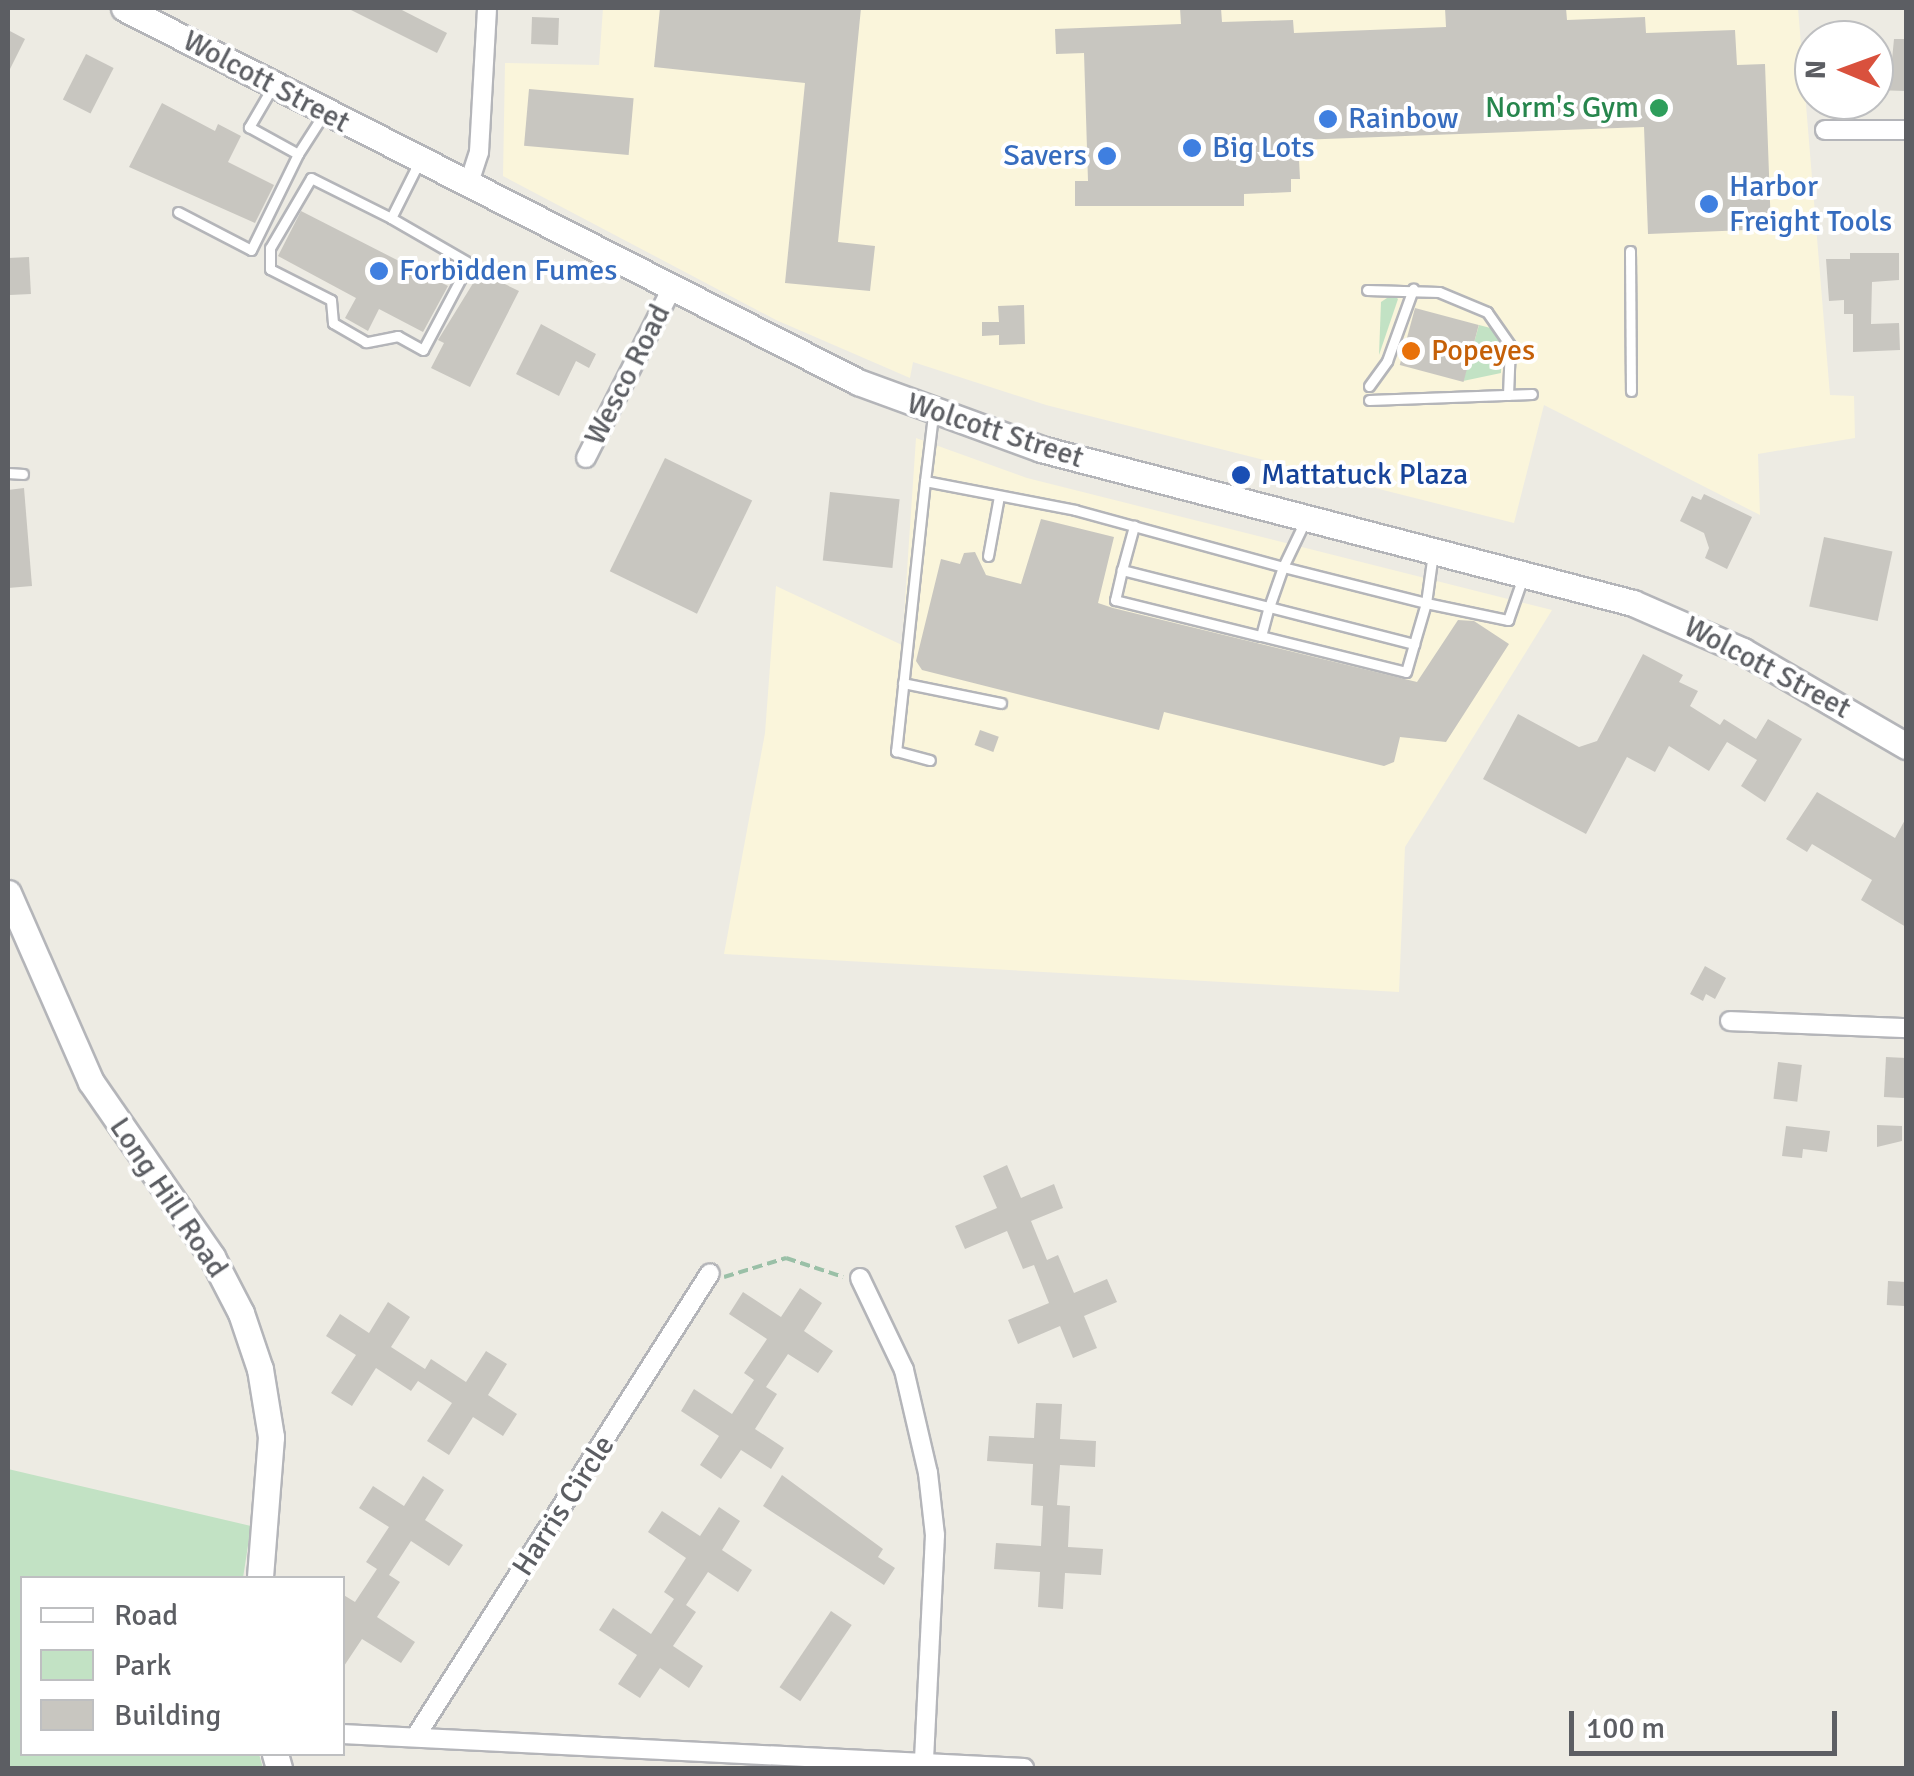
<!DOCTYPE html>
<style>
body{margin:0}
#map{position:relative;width:1914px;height:1776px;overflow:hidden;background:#edebe3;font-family:Signika,sans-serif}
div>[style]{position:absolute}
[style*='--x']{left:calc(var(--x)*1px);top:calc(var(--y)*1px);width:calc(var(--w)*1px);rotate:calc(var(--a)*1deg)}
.commercial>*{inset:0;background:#faf5db}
.green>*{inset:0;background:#c2e2c4}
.building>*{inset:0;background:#c8c6c0;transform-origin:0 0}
.path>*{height:4px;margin-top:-2px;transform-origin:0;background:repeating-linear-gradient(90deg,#9ac0a7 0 10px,transparent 0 15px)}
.roads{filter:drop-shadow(2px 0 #b4b5b9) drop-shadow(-2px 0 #b4b5b9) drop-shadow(0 2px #b4b5b9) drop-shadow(0 -2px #b4b5b9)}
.lane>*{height:9px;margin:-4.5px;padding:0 4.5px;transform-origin:4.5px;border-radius:4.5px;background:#fff}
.street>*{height:18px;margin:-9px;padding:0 9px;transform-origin:9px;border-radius:9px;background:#fff}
.secondary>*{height:25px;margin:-12.5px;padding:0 12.5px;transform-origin:12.5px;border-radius:12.5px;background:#fff}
.dots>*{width:28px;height:28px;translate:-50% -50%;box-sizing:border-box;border:5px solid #fff;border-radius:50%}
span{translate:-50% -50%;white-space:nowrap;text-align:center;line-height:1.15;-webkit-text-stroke:8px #fff;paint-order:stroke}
.street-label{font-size:30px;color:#5c5e63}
.leisure-label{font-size:30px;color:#27864d}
.right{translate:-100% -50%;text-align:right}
.shop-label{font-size:30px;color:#366cbe}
.left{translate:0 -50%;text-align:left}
.food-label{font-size:30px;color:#c56008}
.transit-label{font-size:30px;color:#164399}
.frame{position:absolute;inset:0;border:10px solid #5c5e63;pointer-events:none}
.legend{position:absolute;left:20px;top:1576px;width:325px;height:180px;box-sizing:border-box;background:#fff;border:2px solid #bebfc1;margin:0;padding:12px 18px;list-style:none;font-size:30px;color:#5c5e63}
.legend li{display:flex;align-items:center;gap:20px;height:50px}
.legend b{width:50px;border:2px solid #bebfc1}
.north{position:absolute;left:1794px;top:20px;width:100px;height:100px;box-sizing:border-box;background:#fff;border:2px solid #bebfc1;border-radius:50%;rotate:271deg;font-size:28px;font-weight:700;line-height:40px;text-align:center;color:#5c5e63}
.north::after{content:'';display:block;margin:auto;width:35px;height:45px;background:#d9513d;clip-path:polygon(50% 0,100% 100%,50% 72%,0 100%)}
.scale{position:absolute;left:1569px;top:1711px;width:268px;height:45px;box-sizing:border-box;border:5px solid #5c5e63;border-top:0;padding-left:12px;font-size:30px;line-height:35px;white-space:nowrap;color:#5c5e63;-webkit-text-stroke:8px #fff;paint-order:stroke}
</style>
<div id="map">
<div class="commercial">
<div style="clip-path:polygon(603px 8px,1798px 8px,1830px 395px,1854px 396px,1855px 438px,1758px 454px,1760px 515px,1544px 405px,1514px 523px,1046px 405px,913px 362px,910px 378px,776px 320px,503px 176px,505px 63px,599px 65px)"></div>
<div style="clip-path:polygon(916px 438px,1027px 478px,1552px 610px,1405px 847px,1399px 992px,724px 954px,765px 733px,776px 586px,902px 645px)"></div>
</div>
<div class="green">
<div style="clip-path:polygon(1393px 294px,1398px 299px,1379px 355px,1381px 302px)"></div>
<div style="clip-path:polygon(1479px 325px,1498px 330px,1502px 339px,1501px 373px,1463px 381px)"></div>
<div style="clip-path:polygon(8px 1469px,251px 1526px,243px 1578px,22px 1578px,22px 1754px,259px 1754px,263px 1768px,8px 1768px)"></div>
</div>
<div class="building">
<div style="clip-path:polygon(347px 8px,398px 8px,447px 33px,437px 53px)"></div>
<div style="clip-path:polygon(660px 8px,861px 8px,838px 242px,875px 246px,870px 291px,785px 283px,805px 83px,654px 67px)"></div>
<div style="clip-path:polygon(1180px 8px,1221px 8px,1222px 22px,1293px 20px,1294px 33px,1446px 27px,1445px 8px,1566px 8px,1567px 20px,1645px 17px,1646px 33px,1735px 30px,1737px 65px,1765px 64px,1771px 229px,1648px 234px,1644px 127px,1298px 140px,1300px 179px,1291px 179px,1291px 192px,1244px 194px,1244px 206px,1075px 206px,1075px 181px,1088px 181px,1084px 53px,1056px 54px,1055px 29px,1181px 24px)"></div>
<div style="left:532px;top:17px;width:27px;height:27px;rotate:2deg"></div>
<div style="clip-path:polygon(8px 30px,25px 39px,8px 73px)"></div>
<div style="clip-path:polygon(1894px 39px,1905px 39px,1906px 91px,1874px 90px,1874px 69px,1891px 70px)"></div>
<div style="left:86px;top:54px;width:31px;height:51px;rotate:27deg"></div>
<div style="left:529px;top:89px;width:105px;height:57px;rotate:5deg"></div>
<div style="clip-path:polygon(162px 103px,215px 131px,218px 124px,241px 136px,228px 162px,274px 185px,255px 223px,129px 167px)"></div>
<div style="clip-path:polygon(301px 211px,448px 286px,423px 332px,379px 309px,368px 331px,345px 318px,356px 298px,278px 256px)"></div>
<div style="clip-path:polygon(1850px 253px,1899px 253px,1899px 280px,1872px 282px,1871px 324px,1899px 323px,1900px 350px,1853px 352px,1853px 314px,1844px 314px,1844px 300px,1829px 301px,1826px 259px,1850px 259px)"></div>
<div style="left:29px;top:257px;width:37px;height:21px;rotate:87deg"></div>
<div style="clip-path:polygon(480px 272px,519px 291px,470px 387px,431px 368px,444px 343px,438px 340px)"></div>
<div style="clip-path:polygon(1024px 305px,1025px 344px,999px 345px,999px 335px,982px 336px,982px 322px,999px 322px,998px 306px)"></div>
<div style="left:1415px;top:308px;width:66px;height:59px;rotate:15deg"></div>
<div style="clip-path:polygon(541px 324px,596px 354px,589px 368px,576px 361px,559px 396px,516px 374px)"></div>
<div style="left:665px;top:458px;width:97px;height:126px;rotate:26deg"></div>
<div style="clip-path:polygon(24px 488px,32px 586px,8px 588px,8px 490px)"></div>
<div style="left:830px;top:492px;width:70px;height:69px;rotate:6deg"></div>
<div style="clip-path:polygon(1704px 494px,1752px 517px,1727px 569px,1705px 558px,1709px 548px,1704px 533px,1680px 521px,1692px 496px,1701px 500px)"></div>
<div style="clip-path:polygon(1041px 519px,1114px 537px,1098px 603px,1113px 608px,1417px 682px,1458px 620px,1474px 621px,1509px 644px,1446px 742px,1400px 737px,1394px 762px,1384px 766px,1164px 712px,1159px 730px,922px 670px,916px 661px,941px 559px,960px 564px,964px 553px,975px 552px,986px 575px,1021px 584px)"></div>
<div style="left:1824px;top:537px;width:70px;height:71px;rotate:12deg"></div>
<div style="clip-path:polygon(1643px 654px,1683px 675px,1679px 682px,1698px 691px,1690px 706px,1720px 725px,1724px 719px,1756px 739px,1768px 719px,1802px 739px,1765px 802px,1741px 786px,1757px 760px,1727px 742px,1709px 771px,1669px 746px,1655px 772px,1627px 757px,1586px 834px,1483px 779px,1518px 714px,1579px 747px,1597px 741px)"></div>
<div style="left:980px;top:730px;width:20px;height:16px;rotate:20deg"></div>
<div style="clip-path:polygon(1817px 792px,1895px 838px,1906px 818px,1906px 927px,1861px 900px,1872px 880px,1812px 844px,1807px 852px,1786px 839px)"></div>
<div style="clip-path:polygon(1705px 966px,1726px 978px,1715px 999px,1706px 994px,1703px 1001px,1690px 994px)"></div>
<div style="left:1886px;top:1057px;width:20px;height:40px;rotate:3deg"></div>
<div style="left:1778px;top:1062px;width:24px;height:37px;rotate:7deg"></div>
<div style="clip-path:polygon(1877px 1125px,1902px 1126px,1902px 1141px,1877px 1147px)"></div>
<div style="clip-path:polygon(1786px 1126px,1830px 1131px,1827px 1152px,1803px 1149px,1802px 1158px,1782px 1156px)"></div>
<div style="clip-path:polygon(1007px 1165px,1021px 1198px,1054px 1184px,1063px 1208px,1031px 1221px,1047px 1260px,1058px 1255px,1074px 1293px,1107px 1279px,1117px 1302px,1084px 1316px,1097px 1348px,1073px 1358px,1060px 1326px,1018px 1344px,1008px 1320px,1049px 1303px,1034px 1265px,1023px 1269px,1007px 1231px,965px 1249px,955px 1226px,997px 1208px,983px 1176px)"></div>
<div style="left:1888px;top:1281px;width:18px;height:24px;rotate:3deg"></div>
<div style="clip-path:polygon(800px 1288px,822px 1303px,804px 1331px,833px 1351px,818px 1373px,788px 1354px,766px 1387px,777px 1394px,755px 1429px,784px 1448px,771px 1469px,741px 1450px,721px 1479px,700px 1465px,719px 1436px,681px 1411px,694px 1389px,732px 1414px,754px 1380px,744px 1373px,767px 1339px,729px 1314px,743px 1292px,781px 1317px)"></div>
<div style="clip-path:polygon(388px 1302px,410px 1317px,391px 1347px,425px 1369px,431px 1359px,466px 1382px,486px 1351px,507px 1364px,488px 1395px,517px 1414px,503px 1436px,473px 1417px,449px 1455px,427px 1441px,452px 1403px,418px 1381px,411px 1391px,376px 1368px,352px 1406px,331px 1393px,356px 1355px,326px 1336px,340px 1314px,369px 1333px)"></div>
<div style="clip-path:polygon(1036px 1403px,1062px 1404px,1060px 1439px,1096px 1441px,1095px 1467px,1060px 1465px,1057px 1505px,1070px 1506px,1068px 1547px,1103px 1549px,1101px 1575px,1065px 1573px,1063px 1609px,1038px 1607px,1040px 1572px,994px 1569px,996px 1543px,1041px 1546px,1043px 1506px,1031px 1505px,1033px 1464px,987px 1461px,989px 1436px,1034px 1438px)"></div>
<div style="clip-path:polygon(782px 1475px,883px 1549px,878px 1557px,895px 1568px,884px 1585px,763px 1506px)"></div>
<div style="clip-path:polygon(423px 1476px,444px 1490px,425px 1520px,463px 1545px,449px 1566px,411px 1541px,389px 1575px,400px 1582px,377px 1617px,415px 1642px,401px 1663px,362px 1639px,342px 1669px,342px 1594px,355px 1602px,377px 1569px,366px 1562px,389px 1527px,359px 1508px,373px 1486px,404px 1506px)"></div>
<div style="clip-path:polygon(719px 1507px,740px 1521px,722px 1550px,752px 1570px,738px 1592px,708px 1572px,686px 1605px,696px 1612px,673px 1646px,703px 1666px,689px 1688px,660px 1668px,640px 1698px,618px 1684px,637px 1655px,599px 1630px,613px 1608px,651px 1634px,674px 1599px,664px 1592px,686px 1558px,648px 1532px,662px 1511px,700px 1536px)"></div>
<div style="left:831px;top:1611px;width:25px;height:92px;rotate:34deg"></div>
</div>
<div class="path">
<div style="--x:724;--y:1277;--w:65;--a:-17"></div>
<div style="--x:786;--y:1258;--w:60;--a:18.4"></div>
</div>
<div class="roads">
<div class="lane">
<div style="--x:273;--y:86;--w:48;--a:120.3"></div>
<div style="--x:249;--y:127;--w:56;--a:28.9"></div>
<div style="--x:298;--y:154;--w:46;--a:-57.3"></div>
<div style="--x:178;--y:212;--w:82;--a:27.5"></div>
<div style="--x:251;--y:250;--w:107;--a:-63.9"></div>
<div style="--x:391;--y:218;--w:90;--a:30"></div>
<div style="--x:469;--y:263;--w:98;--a:117.9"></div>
<div style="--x:423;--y:350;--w:29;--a:-151"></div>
<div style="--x:398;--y:336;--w:33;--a:169"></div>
<div style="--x:366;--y:342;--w:38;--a:-150"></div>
<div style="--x:333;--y:323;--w:23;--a:-95"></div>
<div style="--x:331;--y:300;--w:68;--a:-153.1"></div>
<div style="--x:270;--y:269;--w:21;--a:-90"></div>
<div style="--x:270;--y:248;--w:81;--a:-59.6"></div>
<div style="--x:311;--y:178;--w:89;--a:26.6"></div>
<div style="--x:391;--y:218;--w:60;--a:-63.4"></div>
<div style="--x:1630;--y:251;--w:140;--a:89.6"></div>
<div style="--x:1367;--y:290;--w:72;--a:1.6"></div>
<div style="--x:1439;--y:292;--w:52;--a:22.6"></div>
<div style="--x:1487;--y:312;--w:40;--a:55.1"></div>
<div style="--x:1510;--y:345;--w:50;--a:92.3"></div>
<div style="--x:1369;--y:386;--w:31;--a:-54"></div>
<div style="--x:1387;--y:361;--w:77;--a:-70.1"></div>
<div style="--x:1369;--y:400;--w:163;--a:-2.1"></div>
<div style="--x:933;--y:415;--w:66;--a:96.9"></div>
<div style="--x:925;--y:481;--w:153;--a:10.9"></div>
<div style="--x:1075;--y:510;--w:216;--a:15.3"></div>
<div style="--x:1283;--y:567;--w:42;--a:109.3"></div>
<div style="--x:1269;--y:607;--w:152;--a:-165.9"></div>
<div style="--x:1122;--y:570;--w:46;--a:-74.7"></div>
<div style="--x:8;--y:473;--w:15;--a:4"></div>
<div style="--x:925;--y:481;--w:272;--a:96.1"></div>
<div style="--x:896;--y:751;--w:35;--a:15"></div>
<div style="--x:1305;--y:521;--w:51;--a:115.6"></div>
<div style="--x:1283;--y:567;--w:147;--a:14.1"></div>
<div style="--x:1426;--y:603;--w:50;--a:-82"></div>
<div style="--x:988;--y:556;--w:61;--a:-79.6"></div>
<div style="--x:1122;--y:570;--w:31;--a:103"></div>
<div style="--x:1115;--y:600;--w:150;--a:13.9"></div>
<div style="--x:1261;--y:636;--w:30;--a:-75"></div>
<div style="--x:1269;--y:607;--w:150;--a:14.3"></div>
<div style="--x:1414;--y:644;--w:43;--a:-73.7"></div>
<div style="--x:1426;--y:603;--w:84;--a:11.7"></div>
<div style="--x:1508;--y:620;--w:42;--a:-70.7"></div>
<div style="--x:1261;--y:636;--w:149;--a:13.9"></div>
<div style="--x:1406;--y:672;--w:29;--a:-74"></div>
<div style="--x:903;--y:683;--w:100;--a:11.5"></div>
</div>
<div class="street">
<div style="--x:1825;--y:130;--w:81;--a:0"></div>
<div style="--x:468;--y:186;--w:36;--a:-72"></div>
<div style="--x:479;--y:152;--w:144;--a:-86.8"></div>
<div style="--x:586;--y:458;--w:186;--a:-63.2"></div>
<div style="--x:1730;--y:1021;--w:176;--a:2.3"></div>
<div style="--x:860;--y:1278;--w:102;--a:64.4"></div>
<div style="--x:904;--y:1370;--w:106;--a:76.9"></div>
<div style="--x:928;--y:1473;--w:62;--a:83.6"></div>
<div style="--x:935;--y:1535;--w:229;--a:92.8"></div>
<div style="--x:342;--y:1734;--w:683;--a:2.85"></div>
<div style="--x:416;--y:1736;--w:548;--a:-57.58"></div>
</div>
<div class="secondary">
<div style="--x:124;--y:8;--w:824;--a:27"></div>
<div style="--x:858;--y:382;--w:195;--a:20.1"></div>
<div style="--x:1041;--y:449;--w:612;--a:14.58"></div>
<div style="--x:1633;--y:603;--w:120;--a:23.6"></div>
<div style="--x:1743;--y:651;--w:189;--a:30.2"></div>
<div style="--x:8;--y:893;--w:206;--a:66.3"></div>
<div style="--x:91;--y:1082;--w:213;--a:55.3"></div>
<div style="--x:212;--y:1257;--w:63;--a:62.6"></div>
<div style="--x:241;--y:1313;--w:59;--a:71.3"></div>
<div style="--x:260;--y:1369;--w:69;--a:80.8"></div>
<div style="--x:271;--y:1437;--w:141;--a:94.5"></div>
<div style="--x:275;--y:1754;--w:15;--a:74"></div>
</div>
</div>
<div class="dots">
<div style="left:1659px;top:108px;background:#2e9e5b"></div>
<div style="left:1328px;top:119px;background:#3f7fe0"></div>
<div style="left:1192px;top:148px;background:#3f7fe0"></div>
<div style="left:1107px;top:156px;background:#3f7fe0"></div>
<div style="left:1709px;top:204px;background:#3f7fe0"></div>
<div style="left:379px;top:271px;background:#3f7fe0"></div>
<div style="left:1411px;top:351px;background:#e8710a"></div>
<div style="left:1241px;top:475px;background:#1a4fb4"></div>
</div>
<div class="street-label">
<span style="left:266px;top:82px;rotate:28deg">Wolcott Street</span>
<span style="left:628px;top:375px;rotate:-63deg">Wesco Road</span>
<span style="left:995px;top:431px;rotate:18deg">Wolcott Street</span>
<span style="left:1767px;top:668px;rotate:28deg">Wolcott Street</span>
<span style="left:168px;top:1198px;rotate:56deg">Long Hill Road</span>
<span style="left:564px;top:1506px;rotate:-57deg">Harris Circle</span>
</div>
<div class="leisure-label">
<span class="right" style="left:1639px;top:108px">Norm's Gym</span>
</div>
<div class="shop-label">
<span class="left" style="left:1348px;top:119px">Rainbow</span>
<span class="left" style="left:1212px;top:148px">Big Lots</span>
<span class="right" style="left:1087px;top:156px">Savers</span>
<span class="left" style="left:1729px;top:204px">Harbor<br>Freight Tools</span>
<span class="left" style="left:399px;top:271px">Forbidden Fumes</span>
</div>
<div class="food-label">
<span class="left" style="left:1431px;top:351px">Popeyes</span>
</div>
<div class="transit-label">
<span class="left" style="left:1261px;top:475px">Mattatuck Plaza</span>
</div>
<div class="frame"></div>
<ul class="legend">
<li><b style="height:12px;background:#fff"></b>Road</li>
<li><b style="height:28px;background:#c2e2c4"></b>Park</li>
<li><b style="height:28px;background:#c8c6c0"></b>Building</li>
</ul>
<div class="north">N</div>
<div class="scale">100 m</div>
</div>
